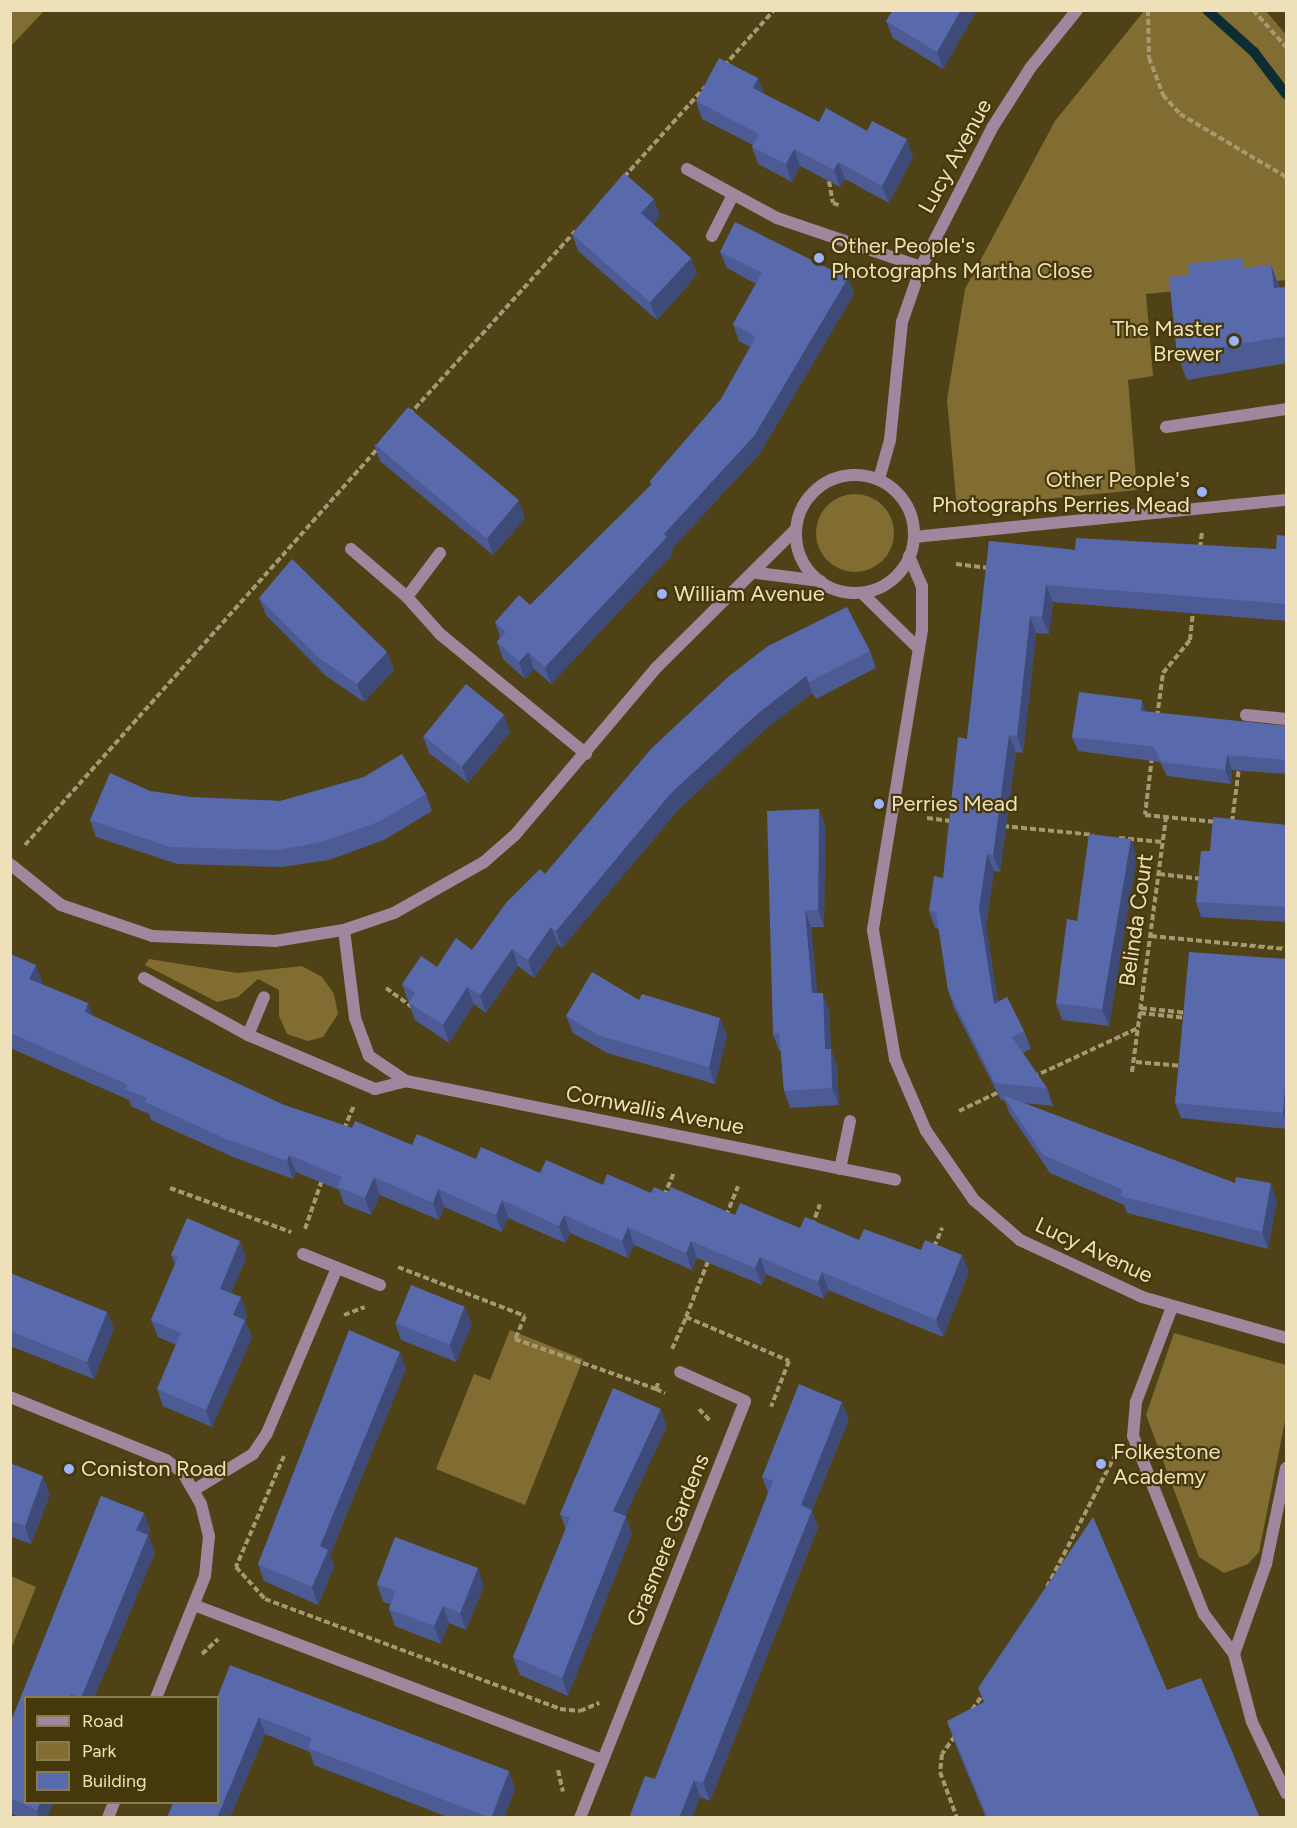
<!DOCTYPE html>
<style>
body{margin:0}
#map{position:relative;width:1297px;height:1828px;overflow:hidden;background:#504217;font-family:Figtree,sans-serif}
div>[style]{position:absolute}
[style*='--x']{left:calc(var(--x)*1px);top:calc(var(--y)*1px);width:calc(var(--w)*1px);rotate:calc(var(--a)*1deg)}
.green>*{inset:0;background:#816d31}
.round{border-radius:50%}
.stream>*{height:10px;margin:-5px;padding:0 5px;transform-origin:5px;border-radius:5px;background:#0e2d33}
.path>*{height:4px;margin-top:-2px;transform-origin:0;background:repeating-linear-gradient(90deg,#a69970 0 6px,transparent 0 9px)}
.service>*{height:12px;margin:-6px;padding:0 6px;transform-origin:6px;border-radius:6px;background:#a2869d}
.minor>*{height:12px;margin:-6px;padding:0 6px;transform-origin:6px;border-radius:6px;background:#a2869d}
.tertiary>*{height:12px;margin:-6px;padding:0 6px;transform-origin:6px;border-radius:6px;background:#a2869d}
.tertiary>.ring{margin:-6px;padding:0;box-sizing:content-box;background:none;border:12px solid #a2869d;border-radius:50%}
.wall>*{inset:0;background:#4c5b93}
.shaded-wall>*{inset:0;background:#3e4a78}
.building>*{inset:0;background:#586aab;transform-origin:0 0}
.dots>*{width:16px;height:16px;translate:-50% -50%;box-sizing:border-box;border:3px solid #45380b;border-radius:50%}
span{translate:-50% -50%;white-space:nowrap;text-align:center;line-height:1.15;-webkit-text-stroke:4.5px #45380b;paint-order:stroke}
.street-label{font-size:22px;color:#eee1ba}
.poi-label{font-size:22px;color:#eee1ba}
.left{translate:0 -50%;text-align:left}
.right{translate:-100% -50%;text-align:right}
.frame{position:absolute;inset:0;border:12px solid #eee1ba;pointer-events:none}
.legend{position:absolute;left:24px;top:1696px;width:195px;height:108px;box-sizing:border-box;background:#45380b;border:2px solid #897c51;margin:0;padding:8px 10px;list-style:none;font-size:18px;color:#eee1ba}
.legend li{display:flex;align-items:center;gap:12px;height:30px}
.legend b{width:30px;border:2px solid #897c51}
</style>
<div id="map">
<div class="green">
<div style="clip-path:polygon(11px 10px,44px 11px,11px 46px,10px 11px)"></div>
<div style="clip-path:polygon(1144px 11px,1266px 11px,1286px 35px,1286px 280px,1146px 294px,1153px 376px,1128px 380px,1137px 490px,957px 508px,947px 400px,965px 289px,1055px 121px)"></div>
<div class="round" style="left:816px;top:494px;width:78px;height:78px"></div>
<div style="clip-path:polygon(149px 959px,237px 973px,302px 966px,322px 977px,334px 994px,338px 1014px,323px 1037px,308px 1041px,287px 1034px,279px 1016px,279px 990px,258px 979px,238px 997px,217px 1002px,145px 965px)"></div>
<div style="clip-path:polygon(510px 1330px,583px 1359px,525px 1505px,436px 1469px,474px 1374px,490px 1380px)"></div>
<div style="clip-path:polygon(1174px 1333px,1286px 1365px,1286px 1416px,1259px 1552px,1248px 1564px,1224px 1573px,1199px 1557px,1146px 1415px)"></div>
<div style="clip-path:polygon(11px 1576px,36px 1587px,11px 1649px)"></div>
</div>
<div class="stream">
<div style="--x:1207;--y:10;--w:63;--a:41.8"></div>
<div style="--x:1254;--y:52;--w:53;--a:52.7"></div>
</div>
<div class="path">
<div style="--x:1148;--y:10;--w:48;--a:88.8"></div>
<div style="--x:1149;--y:58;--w:40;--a:69"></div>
<div style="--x:1163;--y:95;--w:25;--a:48"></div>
<div style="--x:1180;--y:114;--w:123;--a:30.7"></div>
<div style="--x:1253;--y:10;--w:50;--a:48.3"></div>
<div style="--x:724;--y:66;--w:75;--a:-48.2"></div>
<div style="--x:624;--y:177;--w:121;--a:-48"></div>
<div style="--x:829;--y:181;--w:22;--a:80"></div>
<div style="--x:833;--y:203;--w:9;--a:21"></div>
<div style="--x:409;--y:415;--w:248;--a:-47.9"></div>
<div style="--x:1200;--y:548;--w:17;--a:-83"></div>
<div style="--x:956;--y:564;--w:35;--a:7"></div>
<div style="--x:1157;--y:717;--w:44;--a:-82.2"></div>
<div style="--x:1163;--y:673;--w:43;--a:-50.7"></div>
<div style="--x:1190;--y:640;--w:31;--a:-84"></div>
<div style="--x:1152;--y:757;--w:58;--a:96.9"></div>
<div style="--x:1145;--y:815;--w:72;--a:5.6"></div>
<div style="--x:927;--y:818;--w:26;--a:7"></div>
<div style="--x:1232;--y:822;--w:55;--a:-82.7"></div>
<div style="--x:1003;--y:826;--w:91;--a:5.6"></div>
<div style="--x:1119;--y:838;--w:44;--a:5.2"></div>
<div style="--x:25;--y:845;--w:533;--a:-48.35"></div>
<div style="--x:1159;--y:874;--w:44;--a:6.5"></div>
<div style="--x:1151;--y:936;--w:136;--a:5.5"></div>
<div style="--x:386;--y:988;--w:32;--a:36"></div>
<div style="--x:1141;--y:1008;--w:47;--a:6.1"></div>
<div style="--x:1140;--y:1013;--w:47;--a:6.1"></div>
<div style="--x:1136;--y:1062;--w:47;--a:4.9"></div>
<div style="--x:1132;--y:1072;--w:257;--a:-82.4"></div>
<div style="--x:1033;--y:1077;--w:116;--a:-25"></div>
<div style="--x:959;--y:1111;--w:47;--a:-25.5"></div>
<div style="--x:344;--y:1129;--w:25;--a:-67"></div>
<div style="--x:170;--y:1188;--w:129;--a:20"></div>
<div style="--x:664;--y:1196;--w:26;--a:-67"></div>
<div style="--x:726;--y:1216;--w:32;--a:-68"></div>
<div style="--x:812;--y:1226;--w:23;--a:-70"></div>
<div style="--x:305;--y:1229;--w:52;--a:-70.9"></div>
<div style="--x:934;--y:1247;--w:21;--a:-67"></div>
<div style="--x:398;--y:1267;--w:136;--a:21.1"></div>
<div style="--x:525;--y:1316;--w:25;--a:113"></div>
<div style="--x:515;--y:1339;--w:150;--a:19.5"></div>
<div style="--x:344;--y:1315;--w:22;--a:-21"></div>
<div style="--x:686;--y:1317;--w:62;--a:-68.4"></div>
<div style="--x:672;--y:1349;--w:35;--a:-66"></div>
<div style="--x:686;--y:1317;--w:112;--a:23.1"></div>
<div style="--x:789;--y:1361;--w:49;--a:111.4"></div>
<div style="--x:658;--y:1383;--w:6;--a:108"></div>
<div style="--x:656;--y:1389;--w:10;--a:24"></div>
<div style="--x:699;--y:1409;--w:16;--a:47"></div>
<div style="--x:284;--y:1456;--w:121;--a:113.4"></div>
<div style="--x:236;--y:1567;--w:43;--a:47.8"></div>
<div style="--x:265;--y:1599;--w:315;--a:20.4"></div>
<div style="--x:560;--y:1709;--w:20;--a:6"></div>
<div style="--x:580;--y:1711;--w:21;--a:-23"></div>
<div style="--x:1047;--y:1587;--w:148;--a:-62.7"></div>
<div style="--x:202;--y:1654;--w:22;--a:-43"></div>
<div style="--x:972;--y:1710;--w:19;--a:-55"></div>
<div style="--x:955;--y:1736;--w:22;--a:126"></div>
<div style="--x:942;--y:1754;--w:18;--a:96"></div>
<div style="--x:940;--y:1772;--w:49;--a:69.7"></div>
<div style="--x:558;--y:1770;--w:22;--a:77"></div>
</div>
<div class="service">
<div style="--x:1166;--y:427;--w:121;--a:-8.5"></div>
<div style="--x:1246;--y:715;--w:40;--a:5.7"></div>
<div style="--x:1172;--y:1307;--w:102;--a:110.8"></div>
<div style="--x:1136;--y:1402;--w:34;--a:95"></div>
<div style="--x:1133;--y:1436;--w:192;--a:68.3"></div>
<div style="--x:1204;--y:1614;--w:50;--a:53.1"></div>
<div style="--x:1234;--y:1654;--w:70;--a:75.2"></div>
<div style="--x:1252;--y:1722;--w:79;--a:64.4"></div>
<div style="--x:1234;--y:1654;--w:96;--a:-70.4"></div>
<div style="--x:1266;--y:1564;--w:98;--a:-78.2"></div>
</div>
<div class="minor">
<div style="--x:687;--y:169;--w:102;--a:28.6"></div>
<div style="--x:777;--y:218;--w:152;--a:18.8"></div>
<div style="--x:712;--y:236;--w:44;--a:-62.9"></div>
<div style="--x:879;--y:479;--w:41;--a:-74.2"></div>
<div style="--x:890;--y:440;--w:119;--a:-84.2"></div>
<div style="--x:902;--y:322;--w:58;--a:-70.9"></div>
<div style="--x:921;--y:267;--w:156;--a:-62.9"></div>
<div style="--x:992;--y:128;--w:72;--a:-57.4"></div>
<div style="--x:1031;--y:67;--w:73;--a:-51.1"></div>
<div style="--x:914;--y:537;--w:374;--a:-5.7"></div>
<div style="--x:351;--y:549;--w:74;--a:40.6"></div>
<div style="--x:407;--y:597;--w:50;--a:48.3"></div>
<div style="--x:440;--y:634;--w:189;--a:39.4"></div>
<div style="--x:407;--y:597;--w:55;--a:-53.1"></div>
<div style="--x:344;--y:930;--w:89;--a:82.9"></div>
<div style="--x:355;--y:1018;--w:40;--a:69.8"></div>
<div style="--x:369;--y:1056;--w:45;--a:34"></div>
<div style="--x:406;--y:1081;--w:499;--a:11.4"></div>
<div style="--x:144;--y:978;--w:119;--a:28.7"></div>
<div style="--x:248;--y:1035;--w:138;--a:23"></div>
<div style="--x:375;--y:1089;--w:32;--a:-14"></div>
<div style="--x:248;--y:1035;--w:41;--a:-67.2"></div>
<div style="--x:840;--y:1169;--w:49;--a:-78.2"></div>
<div style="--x:303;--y:1254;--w:83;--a:21.9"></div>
<div style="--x:10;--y:1397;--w:168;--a:22"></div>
<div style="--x:166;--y:1460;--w:21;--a:37"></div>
<div style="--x:183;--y:1473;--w:36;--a:60"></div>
<div style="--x:201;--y:1504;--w:33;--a:76"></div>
<div style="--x:209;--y:1536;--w:40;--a:95.7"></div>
<div style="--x:205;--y:1576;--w:131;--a:111.9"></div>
<div style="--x:194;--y:1490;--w:69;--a:-31.4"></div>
<div style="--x:253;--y:1454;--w:25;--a:-56"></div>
<div style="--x:267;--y:1433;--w:179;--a:-67"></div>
<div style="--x:194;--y:1605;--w:437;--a:20.8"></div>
<div style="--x:108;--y:1818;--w:17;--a:-69"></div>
<div style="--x:580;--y:1818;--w:448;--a:-68.4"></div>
<div style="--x:745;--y:1401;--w:71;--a:-156"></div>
</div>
<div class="tertiary">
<div class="ring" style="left:796px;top:475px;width:106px;height:106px"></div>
<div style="--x:909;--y:556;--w:33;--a:67"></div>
<div style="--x:922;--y:586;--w:44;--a:90"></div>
<div style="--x:922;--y:630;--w:304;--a:99.3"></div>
<div style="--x:873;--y:930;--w:131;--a:80.3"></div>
<div style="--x:895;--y:1059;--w:78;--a:66.7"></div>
<div style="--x:926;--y:1131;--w:84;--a:55.2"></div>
<div style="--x:974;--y:1200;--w:61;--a:41"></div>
<div style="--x:1020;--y:1240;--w:135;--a:25"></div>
<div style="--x:1142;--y:1297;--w:150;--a:15.9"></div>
<div style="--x:757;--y:573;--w:64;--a:7.2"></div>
<div style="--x:863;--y:594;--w:76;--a:44.5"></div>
<div style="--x:10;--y:864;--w:65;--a:38.8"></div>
<div style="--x:61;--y:905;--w:96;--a:18.8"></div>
<div style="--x:152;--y:936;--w:123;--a:2.3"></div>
<div style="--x:275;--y:941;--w:70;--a:-9.1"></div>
<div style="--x:344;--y:930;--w:53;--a:-18.8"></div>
<div style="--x:394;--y:913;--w:103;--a:-29.5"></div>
<div style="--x:484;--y:862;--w:41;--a:-41.1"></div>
<div style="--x:515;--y:835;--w:219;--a:-49.8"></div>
<div style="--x:656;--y:668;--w:197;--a:-44.8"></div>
</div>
<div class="wall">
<div style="clip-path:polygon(977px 10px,943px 69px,893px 38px,886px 21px)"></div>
<div style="clip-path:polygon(758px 78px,764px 94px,819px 122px,913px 157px,889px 203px,845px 179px,840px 187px,800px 166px,792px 182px,758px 164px,752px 147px,753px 145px,702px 119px,696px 101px)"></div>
<div style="clip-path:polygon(660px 216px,653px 224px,691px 258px,697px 275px,657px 320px,578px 251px,572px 234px)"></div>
<div style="clip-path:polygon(720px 252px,848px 278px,854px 294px,760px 453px,671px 550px,673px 554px,551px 684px,534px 669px,525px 679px,503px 659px,497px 642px,500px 637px,495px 622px,530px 605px,651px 485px,650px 481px,721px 399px,750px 347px,739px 341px,733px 324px,756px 284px,727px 268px)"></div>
<div style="clip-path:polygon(1271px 265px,1280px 288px,1287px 287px,1287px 363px,1187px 380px,1177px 355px,1246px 268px)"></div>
<div style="clip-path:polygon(374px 444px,525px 518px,493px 555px,380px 461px)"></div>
<div style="clip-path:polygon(1287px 536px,1287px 621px,1053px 602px,1049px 634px,1036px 633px,1023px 753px,1016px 752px,1000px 872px,994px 871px,986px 926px,998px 1002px,1024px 1031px,1031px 1049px,1022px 1053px,1047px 1088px,1053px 1106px,1023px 1103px,1277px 1201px,1268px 1249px,1127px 1213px,1124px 1205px,1050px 1173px,1009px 1112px,1005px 1101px,1001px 1100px,954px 1008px,948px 990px,939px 929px,935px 928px,929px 911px,943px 878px,967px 739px,989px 541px,1075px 550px,1276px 549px)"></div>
<div style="clip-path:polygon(259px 598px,387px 652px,394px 670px,364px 702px,326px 676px,266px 615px)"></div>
<div style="clip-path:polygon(870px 651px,876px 668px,816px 699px,812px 693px,762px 732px,678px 810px,562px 948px,558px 944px,534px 978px,518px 966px,486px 1013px,474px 1004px,449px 1043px,415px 1020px,402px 984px,472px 950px,545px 874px,652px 748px)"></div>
<div style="clip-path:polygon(1146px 712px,1287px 726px,1287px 774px,1232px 770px,1231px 784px,1167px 776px,1160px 762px,1078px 751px,1072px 737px)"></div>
<div style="clip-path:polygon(510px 732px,468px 783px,429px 753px,423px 736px)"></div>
<div style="clip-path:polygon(150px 791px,190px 797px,280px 801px,426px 794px,432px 811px,384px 840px,329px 860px,282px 867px,177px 864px,96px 837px,90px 820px)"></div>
<div style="clip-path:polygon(819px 809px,825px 826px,824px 927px,811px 927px,817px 993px,829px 1010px,831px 1049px,837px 1066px,839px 1105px,790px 1108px,784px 1091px,781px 1051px,779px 1051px,773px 1034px)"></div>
<div style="clip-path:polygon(1287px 825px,1287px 922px,1201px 917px,1196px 902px,1210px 851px)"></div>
<div style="clip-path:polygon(1137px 856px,1109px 1026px,1062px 1020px,1056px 1003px,1077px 921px)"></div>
<div style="clip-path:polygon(10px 954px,36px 965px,42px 982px,41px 984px,93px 1016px,284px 1105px,352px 1128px,412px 1145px,540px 1173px,603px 1185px,651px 1193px,668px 1193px,735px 1215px,859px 1240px,969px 1272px,943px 1337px,828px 1290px,824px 1299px,766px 1274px,762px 1285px,697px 1258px,692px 1270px,634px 1245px,628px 1258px,570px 1233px,565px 1243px,508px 1218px,502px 1232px,444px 1207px,439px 1220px,380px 1195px,371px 1215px,344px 1204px,339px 1190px,296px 1172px,293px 1179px,233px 1157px,151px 1120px,149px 1114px,132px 1107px,129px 1100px,10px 1048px)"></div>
<div style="clip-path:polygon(1287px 959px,1287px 1129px,1181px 1118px,1175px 1103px)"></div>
<div style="clip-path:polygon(639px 1000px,727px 1035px,715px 1084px,607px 1053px,573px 1033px,566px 1016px)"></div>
<div style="clip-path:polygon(171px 1255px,246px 1258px,231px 1293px,241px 1297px,247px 1315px,245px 1320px,252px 1338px,212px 1427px,163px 1406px,157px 1389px,176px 1345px,158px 1337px,151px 1320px,175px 1264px)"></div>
<div style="clip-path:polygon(10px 1273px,107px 1312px,114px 1329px,94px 1379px,10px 1346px)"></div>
<div style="clip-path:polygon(395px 1323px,472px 1324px,456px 1362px,401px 1340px)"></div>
<div style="clip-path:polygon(406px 1369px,330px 1555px,334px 1567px,318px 1605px,264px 1581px,258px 1564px)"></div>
<div style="clip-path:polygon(849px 1419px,812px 1510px,818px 1527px,710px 1801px,700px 1797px,692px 1818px,629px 1818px,655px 1779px,768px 1493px,762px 1477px)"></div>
<div style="clip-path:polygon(667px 1426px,625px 1516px,632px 1534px,568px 1696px,520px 1675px,513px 1657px,566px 1530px,560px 1514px)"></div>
<div style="clip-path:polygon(10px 1463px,50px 1494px,31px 1544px,10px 1536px)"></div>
<div style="clip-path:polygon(101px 1496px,144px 1513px,150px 1530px,148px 1535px,155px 1553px,94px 1698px,26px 1698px,26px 1803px,53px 1803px,47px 1818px,21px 1818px,10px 1813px,10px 1724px)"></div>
<div style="clip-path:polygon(377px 1584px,484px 1586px,466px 1630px,449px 1623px,441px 1644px,395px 1626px,389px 1609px,390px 1604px,383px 1602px)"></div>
<div style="clip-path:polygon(1167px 1690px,1260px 1818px,986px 1818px,956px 1746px,947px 1721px)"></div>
<div style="clip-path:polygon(218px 1698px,509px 1771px,515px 1789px,504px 1818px,450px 1818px,314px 1765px,310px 1752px,265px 1734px,230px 1818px,167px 1818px)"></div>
</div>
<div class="shaded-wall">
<div style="clip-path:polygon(961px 10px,977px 10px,943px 69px,937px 52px)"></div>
<div style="clip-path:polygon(758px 78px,764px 96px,753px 88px)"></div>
<div style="clip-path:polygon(907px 139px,913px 157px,889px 203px,882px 186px)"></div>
<div style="clip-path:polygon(794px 149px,800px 166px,792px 182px,786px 164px)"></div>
<div style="clip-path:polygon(838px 162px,845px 179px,840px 187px,834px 170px)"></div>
<div style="clip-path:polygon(654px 199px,660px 216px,648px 231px,641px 213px)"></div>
<div style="clip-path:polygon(691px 258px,697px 275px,657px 320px,650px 302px)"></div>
<div style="clip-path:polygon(1271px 265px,1280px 290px,1274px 288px)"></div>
<div style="clip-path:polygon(848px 278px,854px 294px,760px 453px,671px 550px,673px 554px,551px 684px,545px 667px,664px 534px)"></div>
<div style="clip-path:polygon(519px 501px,525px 518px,493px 555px,487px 537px)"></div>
<div style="clip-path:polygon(1046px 585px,1053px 602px,1049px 634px,1042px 617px)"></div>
<div style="clip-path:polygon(1030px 616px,1036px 633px,1023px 753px,1017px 736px)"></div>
<div style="clip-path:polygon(387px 652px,394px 670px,364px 702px,357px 684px)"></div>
<div style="clip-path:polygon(528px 652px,534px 669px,525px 679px,519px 662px)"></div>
<div style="clip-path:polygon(806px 676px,812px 693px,762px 732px,678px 810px,562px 948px,556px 931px,671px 793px,756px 715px)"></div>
<div style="clip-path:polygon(1142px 700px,1147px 715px,1141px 711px)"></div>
<div style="clip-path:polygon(504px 715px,510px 732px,468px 783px,462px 766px)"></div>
<div style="clip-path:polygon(1009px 735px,1016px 752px,1000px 872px,993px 855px)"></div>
<div style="clip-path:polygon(1227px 755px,1232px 770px,1231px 784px,1225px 770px)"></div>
<div style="clip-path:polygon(819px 809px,825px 826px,824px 927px,818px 910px)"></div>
<div style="clip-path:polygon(1131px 839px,1137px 856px,1109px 1026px,1102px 1009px)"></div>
<div style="clip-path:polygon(987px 854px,994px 871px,986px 926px,1001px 1021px,994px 1004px,979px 908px)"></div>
<div style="clip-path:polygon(805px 910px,811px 927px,819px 1010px,812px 993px)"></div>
<div style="clip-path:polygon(551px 927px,558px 944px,534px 978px,528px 960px)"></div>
<div style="clip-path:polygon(512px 949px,518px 966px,486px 1013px,480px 995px)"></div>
<div style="clip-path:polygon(36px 965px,42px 982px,36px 996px,29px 979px)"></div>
<div style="clip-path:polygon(467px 987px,474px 1004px,449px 1043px,443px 1025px)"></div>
<div style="clip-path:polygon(823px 993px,829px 1010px,832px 1066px,831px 1049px,837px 1066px,839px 1105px,832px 1088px,825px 1049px)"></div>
<div style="clip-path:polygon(88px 1003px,95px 1021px,85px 1012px)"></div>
<div style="clip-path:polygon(720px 1018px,727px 1035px,715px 1084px,709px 1067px)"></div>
<div style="clip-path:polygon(1287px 1057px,1287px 1124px,1283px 1113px)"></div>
<div style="clip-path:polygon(289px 1155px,296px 1172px,293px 1179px,287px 1161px)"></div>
<div style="clip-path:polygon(374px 1177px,380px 1195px,371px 1215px,365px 1198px)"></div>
<div style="clip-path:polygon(1271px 1183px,1277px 1201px,1268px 1249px,1262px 1232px)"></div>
<div style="clip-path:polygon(438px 1189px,444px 1207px,439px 1220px,433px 1203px)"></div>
<div style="clip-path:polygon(502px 1200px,508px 1218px,502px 1232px,496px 1215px)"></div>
<div style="clip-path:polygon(564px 1215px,570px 1233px,565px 1243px,559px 1226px)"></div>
<div style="clip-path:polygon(628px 1227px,634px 1245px,628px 1258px,622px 1241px)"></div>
<div style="clip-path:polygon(240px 1241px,246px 1258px,226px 1306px,220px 1289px)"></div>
<div style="clip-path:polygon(691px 1241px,697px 1258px,692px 1270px,686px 1253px)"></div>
<div style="clip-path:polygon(962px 1255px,969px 1272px,943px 1337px,936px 1320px)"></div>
<div style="clip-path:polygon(760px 1257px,766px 1274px,762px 1285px,755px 1268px)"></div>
<div style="clip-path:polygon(822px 1272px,828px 1290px,824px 1299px,818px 1282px)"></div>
<div style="clip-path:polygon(241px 1297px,247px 1315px,240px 1333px,233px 1315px)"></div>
<div style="clip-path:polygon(465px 1307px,472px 1324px,456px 1362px,450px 1345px)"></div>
<div style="clip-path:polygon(107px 1312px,114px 1329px,94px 1379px,87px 1362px)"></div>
<div style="clip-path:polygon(245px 1320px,252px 1338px,212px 1427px,206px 1410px)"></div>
<div style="clip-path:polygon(400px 1352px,406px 1369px,330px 1555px,334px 1567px,318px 1605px,312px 1587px,320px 1546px)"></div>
<div style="clip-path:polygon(842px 1402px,849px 1419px,812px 1510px,818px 1527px,710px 1801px,703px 1783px,801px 1505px)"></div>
<div style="clip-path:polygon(661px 1409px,667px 1426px,620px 1528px,613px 1511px)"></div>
<div style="clip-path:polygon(43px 1476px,50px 1494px,31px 1544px,25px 1526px)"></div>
<div style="clip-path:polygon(144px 1513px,150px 1530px,143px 1548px,136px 1530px)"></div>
<div style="clip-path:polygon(626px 1516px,632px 1534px,568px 1696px,562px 1678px)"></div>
<div style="clip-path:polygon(148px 1535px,155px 1553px,94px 1698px,81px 1698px)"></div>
<div style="clip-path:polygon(478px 1568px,484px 1586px,466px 1630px,460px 1613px)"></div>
<div style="clip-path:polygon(443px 1606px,449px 1623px,441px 1644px,434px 1626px)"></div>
<div style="clip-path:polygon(259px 1717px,265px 1734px,230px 1818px,217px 1818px)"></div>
<div style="clip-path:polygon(509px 1771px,515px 1789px,504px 1818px,491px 1818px)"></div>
<div style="clip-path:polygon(694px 1780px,700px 1797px,692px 1818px,679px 1818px)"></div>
<div style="clip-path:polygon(40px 1803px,53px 1803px,47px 1818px,39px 1818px,37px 1810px)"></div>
</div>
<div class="building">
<div style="clip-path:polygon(893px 10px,961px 10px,937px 52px,886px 21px)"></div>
<div style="clip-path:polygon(719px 58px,758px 78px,753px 88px,819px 122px,826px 108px,867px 131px,872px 121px,907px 139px,882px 186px,838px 162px,834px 170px,794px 149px,786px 164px,752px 147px,759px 134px,696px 101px)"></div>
<div style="clip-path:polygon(624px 173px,654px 199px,641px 213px,691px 258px,650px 302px,572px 234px)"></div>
<div style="clip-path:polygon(735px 222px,848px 278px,754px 436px,664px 534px,667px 537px,545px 667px,528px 652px,519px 662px,497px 642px,506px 632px,495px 622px,519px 595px,530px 605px,652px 484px,650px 481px,721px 399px,756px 337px,733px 324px,762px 273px,720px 252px)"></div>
<div style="clip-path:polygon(1242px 258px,1244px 268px,1271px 265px,1274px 288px,1287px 287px,1287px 336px,1177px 355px,1169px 277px,1189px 275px,1188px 264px)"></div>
<div style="left:408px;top:407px;width:145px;height:50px;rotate:40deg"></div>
<div style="clip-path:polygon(1277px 535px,1287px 536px,1287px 604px,1046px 585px,1042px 617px,1030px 616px,1017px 736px,1009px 735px,993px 855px,987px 854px,979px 908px,994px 1004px,1007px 997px,1024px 1031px,1012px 1037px,1047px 1088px,995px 1083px,948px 990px,936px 912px,929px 911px,934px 876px,943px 878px,958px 737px,967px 739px,989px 541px,1075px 550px,1076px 538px,1276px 549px)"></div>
<div style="clip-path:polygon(292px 559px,387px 652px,357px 684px,319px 658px,259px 598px)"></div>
<div style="clip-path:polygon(847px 607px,870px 651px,809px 682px,806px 676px,756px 715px,671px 793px,556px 931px,551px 927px,528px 960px,512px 949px,480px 995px,467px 987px,443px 1025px,409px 1003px,415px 993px,402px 984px,421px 956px,437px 967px,456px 938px,472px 950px,506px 903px,540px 869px,545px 874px,652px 748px,728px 677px,768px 646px)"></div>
<div style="left:466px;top:684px;width:49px;height:67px;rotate:39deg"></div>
<div style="clip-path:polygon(1079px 692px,1142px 700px,1141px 711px,1287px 726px,1287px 760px,1227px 755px,1225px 770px,1161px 762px,1154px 747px,1072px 737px)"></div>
<div style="clip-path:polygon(402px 754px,426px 794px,378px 822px,322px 842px,276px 850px,170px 847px,90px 820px,110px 773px,150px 791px,190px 797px,280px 801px,364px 777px)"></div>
<div style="clip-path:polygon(819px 809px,818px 910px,805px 910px,812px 993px,823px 993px,825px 1049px,831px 1049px,832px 1088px,784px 1091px,779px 1033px,773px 1034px,767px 811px)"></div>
<div style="clip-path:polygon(1213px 817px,1287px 825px,1287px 907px,1196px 902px,1201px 851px,1210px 851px)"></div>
<div style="clip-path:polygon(1089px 834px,1131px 839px,1102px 1009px,1056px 1003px,1067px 919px,1077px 921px)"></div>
<div style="clip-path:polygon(1189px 952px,1287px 959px,1287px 1057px,1283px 1113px,1175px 1103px)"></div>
<div style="clip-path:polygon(10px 954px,36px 965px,29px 979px,88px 1003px,85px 1012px,284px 1105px,352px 1128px,355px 1121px,412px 1145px,417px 1134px,476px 1159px,481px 1147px,540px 1173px,546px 1160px,603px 1185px,607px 1174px,651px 1193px,654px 1187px,668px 1193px,671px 1187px,735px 1215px,740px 1203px,800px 1228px,805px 1217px,859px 1240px,864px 1229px,921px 1250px,925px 1240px,962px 1255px,936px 1320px,822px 1272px,818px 1282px,760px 1257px,755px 1268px,691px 1241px,686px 1253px,628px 1227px,622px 1241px,564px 1215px,559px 1226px,502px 1200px,496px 1215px,438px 1189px,433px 1203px,374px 1177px,365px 1198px,338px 1187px,342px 1177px,289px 1155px,287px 1161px,226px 1139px,145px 1102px,147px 1098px,125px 1089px,128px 1085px,10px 1033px)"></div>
<div style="clip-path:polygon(592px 972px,639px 1000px,642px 994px,720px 1018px,709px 1067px,600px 1036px,566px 1016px)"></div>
<div style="clip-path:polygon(1003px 1095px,1235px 1183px,1236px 1177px,1271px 1183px,1262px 1232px,1120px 1196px,1123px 1190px,1043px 1155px)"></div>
<div style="clip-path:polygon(187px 1218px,240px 1241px,220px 1289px,241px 1297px,233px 1315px,245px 1320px,206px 1410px,157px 1389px,181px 1333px,151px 1320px,178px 1257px,171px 1255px)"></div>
<div style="clip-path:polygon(10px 1273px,107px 1312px,87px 1362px,10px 1331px)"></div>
<div style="left:411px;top:1285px;width:58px;height:41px;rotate:22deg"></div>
<div style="clip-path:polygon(349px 1330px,400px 1352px,320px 1546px,328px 1550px,312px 1587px,258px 1564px)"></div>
<div style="clip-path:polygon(799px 1384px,842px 1402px,801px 1505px,812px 1510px,703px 1783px,694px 1780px,679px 1818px,629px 1818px,645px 1776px,655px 1779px,756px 1524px,773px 1481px,762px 1477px)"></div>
<div style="clip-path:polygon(613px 1388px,661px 1409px,613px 1511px,626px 1516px,562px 1678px,513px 1657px,570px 1518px,560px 1514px)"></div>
<div style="clip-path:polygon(10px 1463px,43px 1476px,25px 1526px,10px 1521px)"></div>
<div style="clip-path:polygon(101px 1496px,144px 1513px,136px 1530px,148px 1535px,81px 1698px,70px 1693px,69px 1698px,26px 1698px,26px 1803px,40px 1803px,37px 1810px,10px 1798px,10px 1724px)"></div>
<div style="clip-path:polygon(1093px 1517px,1167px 1690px,1201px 1678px,1260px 1818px,988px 1818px,947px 1721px,984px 1702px,978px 1688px)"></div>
<div style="clip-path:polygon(395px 1537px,478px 1568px,460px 1613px,443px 1606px,434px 1626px,389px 1609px,395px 1591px,377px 1584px)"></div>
<div style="clip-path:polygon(230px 1665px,509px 1771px,491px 1818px,308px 1748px,312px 1738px,259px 1717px,217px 1818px,167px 1818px,173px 1803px,218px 1803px,218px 1698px,217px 1698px)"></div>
</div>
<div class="dots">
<div style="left:819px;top:258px;background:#9eb3fd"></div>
<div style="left:1234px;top:341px;background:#9eb3fd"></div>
<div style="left:1202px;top:492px;background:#9eb3fd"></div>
<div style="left:662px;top:594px;background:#9eb3fd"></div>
<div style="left:879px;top:804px;background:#9eb3fd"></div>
<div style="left:1101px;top:1464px;background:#9eb3fd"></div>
<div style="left:69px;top:1469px;background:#9eb3fd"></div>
</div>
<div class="street-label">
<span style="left:955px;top:156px;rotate:-61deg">Lucy Avenue</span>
<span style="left:1136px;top:920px;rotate:-82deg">Belinda Court</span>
<span style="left:655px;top:1110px;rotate:11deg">Cornwallis Avenue</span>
<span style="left:1094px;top:1250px;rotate:25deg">Lucy Avenue</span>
<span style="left:668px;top:1540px;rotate:-68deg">Grasmere Gardens</span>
</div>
<div class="poi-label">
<span class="left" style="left:831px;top:258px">Other People's<br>Photographs Martha Close</span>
<span class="right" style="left:1222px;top:341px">The Master<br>Brewer</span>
<span class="right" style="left:1190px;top:492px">Other People's<br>Photographs Perries Mead</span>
<span class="left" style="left:674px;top:594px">William Avenue</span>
<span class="left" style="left:891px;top:804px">Perries Mead</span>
<span class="left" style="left:1113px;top:1464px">Folkestone<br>Academy</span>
<span class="left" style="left:81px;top:1469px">Coniston Road</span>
</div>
<div class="frame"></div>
<ul class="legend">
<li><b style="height:8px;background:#a2869d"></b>Road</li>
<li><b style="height:16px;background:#816d31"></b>Park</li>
<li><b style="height:16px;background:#586aab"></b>Building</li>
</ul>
</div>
